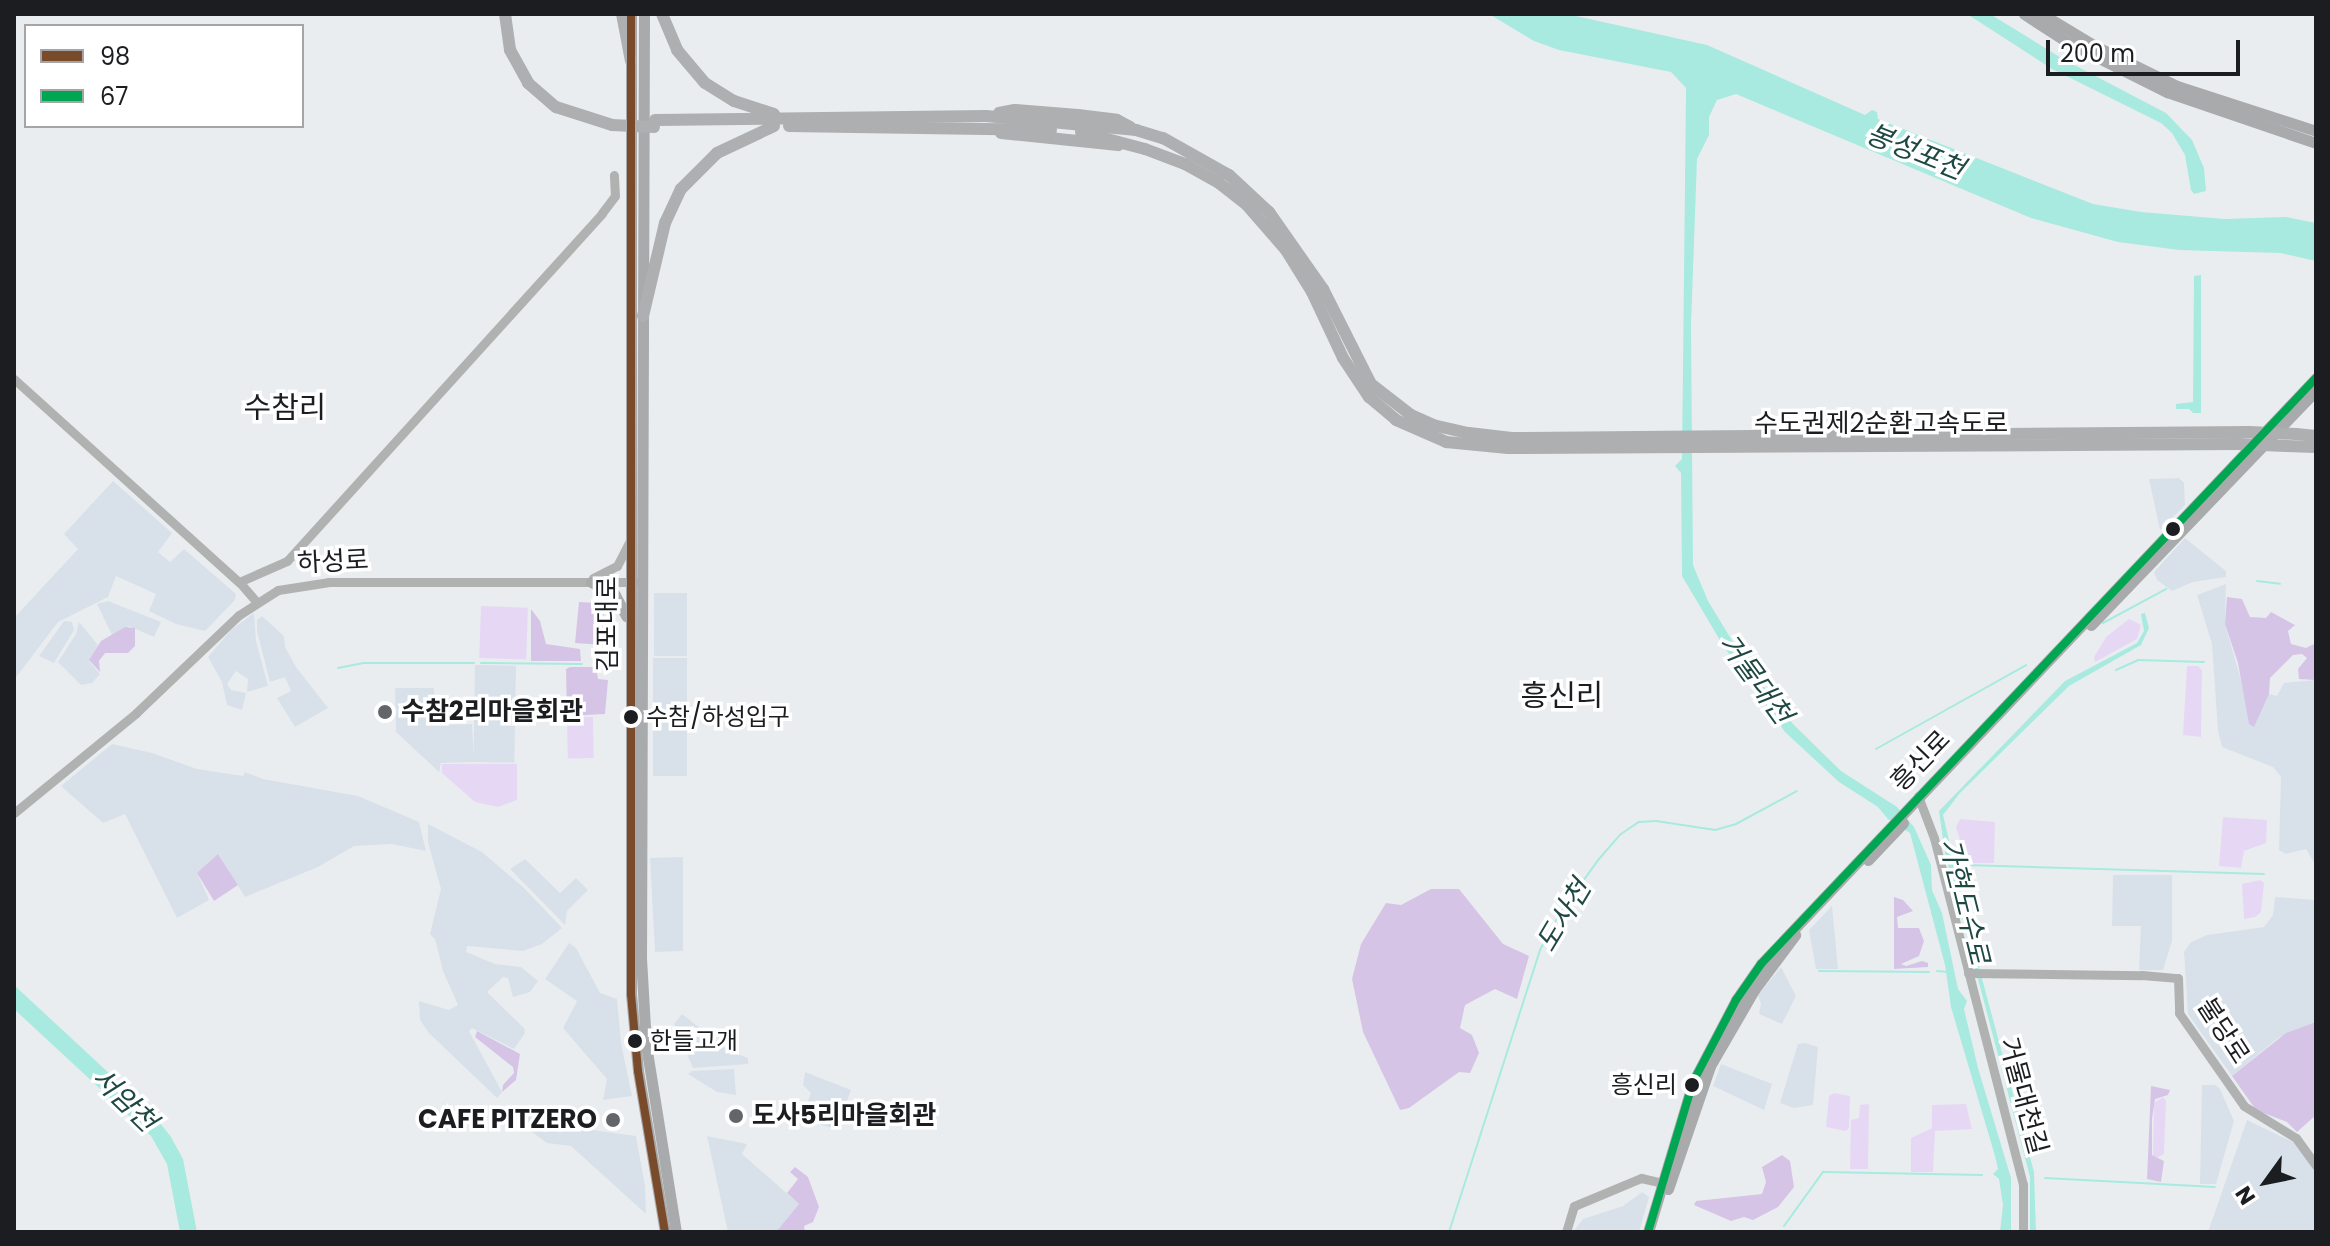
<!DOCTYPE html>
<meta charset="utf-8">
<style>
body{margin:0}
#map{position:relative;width:2330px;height:1246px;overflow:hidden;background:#eaedf0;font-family:Poppins,"Noto Sans KR",sans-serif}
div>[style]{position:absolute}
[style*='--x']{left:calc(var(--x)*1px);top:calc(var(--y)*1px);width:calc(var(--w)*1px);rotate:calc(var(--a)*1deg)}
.built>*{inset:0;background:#d8e1e9;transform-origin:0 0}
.green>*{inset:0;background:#e6d8f4;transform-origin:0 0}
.forest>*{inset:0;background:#d6c4e6}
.water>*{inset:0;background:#a8eae0}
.stream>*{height:2px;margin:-1px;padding:0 1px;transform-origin:1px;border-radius:1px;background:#a8eae0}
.minor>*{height:9px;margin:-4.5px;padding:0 4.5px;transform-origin:4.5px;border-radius:4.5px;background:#b0b2b2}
.major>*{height:11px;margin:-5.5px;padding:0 5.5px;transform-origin:5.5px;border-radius:5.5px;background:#a8aaab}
.highway>*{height:12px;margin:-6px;padding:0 6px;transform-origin:6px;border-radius:6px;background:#adafb0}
.highway-bridge>*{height:12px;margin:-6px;padding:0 6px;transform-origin:6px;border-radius:6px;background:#adafb0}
.bus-1>*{height:8px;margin:-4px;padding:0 4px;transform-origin:4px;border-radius:4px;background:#7a4b2a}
.bus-2>*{height:8px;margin:-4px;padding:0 4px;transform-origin:4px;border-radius:4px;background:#00a651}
.dots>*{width:22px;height:22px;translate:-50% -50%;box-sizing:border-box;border:4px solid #fff;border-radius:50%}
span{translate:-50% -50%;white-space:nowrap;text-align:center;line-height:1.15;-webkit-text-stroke:7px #fff;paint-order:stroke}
.bus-label{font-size:24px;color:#1b1d20}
.left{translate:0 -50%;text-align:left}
.right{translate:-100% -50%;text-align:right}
.street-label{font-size:26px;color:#1b1d20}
.poi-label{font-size:26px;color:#1b1d20;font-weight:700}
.water-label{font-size:28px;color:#1e4842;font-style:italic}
.quarter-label{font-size:30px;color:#1b1d20}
.frame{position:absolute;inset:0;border:16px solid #1b1d20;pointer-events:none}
.legend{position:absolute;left:24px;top:24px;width:280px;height:104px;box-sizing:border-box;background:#fff;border:2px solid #a4a5a6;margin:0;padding:10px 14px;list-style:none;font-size:24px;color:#1b1d20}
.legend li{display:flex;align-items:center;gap:16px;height:40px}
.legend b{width:40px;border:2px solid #a4a5a6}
.north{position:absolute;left:2226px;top:1142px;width:80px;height:80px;-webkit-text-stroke:6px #fff;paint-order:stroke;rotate:237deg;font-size:22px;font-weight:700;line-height:32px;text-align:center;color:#1b1d20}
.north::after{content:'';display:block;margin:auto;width:28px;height:36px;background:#1b1d20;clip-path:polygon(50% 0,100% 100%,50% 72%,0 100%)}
.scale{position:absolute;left:2046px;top:40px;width:194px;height:36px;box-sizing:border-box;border:4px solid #1b1d20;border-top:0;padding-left:10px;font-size:24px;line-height:28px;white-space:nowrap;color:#1b1d20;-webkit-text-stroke:6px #fff;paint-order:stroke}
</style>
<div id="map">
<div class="built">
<div style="clip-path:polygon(2179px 478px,2184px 483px,2185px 505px,2160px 530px,2149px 479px)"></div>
<div style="clip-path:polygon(113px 481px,172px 533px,158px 552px,170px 562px,184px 549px,236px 594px,235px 600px,205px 631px,176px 624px,149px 611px,156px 594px,116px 576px,108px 597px,58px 622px,14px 680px,14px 618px,78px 549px,64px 534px)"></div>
<div style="clip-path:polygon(2185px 538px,2226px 571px,2226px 577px,2193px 582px,2172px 591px,2157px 580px,2154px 572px)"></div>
<div style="clip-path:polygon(2226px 584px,2225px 624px,2254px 726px,2269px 694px,2277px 696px,2284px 683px,2316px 680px,2316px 866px,2306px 849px,2286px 854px,2279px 850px,2281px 777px,2273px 767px,2222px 747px,2218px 731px,2212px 644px,2197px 595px)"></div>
<div style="left:654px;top:593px;width:33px;height:63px"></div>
<div style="clip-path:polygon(108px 601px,161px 622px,154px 637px,129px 626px,112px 635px,97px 604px)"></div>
<div style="clip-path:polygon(254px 613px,256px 641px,268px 686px,247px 692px,248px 679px,236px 671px,227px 684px,231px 690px,246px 693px,242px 710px,227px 705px,222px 682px,208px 657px,232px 629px)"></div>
<div style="clip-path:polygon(262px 616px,284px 636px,285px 647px,296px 667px,328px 708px,295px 727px,277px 698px,291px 691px,285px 677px,270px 682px,257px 631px,257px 620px)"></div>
<div style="clip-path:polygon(64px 621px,72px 622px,74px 630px,54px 663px,39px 656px)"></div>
<div style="clip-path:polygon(79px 622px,98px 645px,89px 661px,100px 674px,92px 683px,81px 685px,58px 662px,76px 634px)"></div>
<div style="left:653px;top:658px;width:34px;height:118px"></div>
<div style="left:475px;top:665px;width:41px;height:97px;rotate:1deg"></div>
<div style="clip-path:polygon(395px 688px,434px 688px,435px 725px,472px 724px,474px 762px,441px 763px,439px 772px,396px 732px)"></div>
<div style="clip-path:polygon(112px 744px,152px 753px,197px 769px,243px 776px,245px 772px,263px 779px,358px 796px,419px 822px,426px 851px,392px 844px,354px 846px,318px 867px,245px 897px,219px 855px,197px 873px,209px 900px,177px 918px,125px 814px,103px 823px,61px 786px)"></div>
<div style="clip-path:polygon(428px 824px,482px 852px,524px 888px,562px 928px,542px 944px,523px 951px,467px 946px,466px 952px,495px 964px,521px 967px,538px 981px,530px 992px,513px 997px,508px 978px,503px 977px,487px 992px,524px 1028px,525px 1033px,514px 1049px,472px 1028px,469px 1031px,502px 1092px,497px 1098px,429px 1033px,420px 1020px,419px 1001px,449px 1010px,458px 1005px,443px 971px,435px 939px,430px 934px,441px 889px,428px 842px)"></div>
<div style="clip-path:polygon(683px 857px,683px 951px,655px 952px,650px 858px)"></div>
<div style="clip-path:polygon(525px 859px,560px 893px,576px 878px,588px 890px,567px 911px,565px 925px,510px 869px)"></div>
<div style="clip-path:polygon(2113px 875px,2172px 875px,2172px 941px,2163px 970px,2139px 970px,2141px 926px,2112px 926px)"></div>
<div style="clip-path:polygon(2275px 897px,2316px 900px,2316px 1022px,2278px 1038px,2232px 1076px,2188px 1014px,2184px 952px,2191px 942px,2207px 935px,2264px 927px,2273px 915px)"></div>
<div style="clip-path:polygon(1832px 906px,1838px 969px,1816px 969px,1809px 930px)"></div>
<div style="clip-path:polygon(569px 943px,576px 948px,600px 993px,617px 999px,621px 1043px,632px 1096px,603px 1100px,607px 1079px,563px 1028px,577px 1001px,545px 979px)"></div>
<div style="clip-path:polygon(1781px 967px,1796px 996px,1782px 1024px,1759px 1014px,1761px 1004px,1758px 995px)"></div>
<div style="clip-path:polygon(682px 1014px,729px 1051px,748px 1058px,748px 1064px,693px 1068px,674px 1024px)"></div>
<div style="clip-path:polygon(1805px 1043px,1818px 1047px,1813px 1105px,1794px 1108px,1780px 1103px,1798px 1044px)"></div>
<div style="clip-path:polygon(1721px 1064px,1772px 1084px,1764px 1110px,1713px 1086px)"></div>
<div style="clip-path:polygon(734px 1069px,736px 1095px,717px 1092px,688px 1074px,692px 1071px)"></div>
<div style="clip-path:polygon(805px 1072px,851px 1090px,837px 1129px,801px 1120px,811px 1093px,803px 1085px)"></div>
<div style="clip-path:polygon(2202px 1085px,2216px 1085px,2220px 1089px,2234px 1121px,2216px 1184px,2200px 1184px)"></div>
<div style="clip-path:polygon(525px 1109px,563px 1126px,636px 1136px,645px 1186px,646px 1214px,571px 1146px,547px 1143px,514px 1119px)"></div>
<div style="clip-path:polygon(2247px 1120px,2297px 1144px,2316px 1170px,2316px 1232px,2208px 1232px)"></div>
<div style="clip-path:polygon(707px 1136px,747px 1144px,742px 1154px,799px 1204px,776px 1232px,728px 1232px)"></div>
<div style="clip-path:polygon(1642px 1192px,1649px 1197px,1639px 1232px,1573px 1232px,1583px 1219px,1623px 1206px)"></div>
</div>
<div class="green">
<div style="left:481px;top:606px;width:47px;height:52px;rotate:2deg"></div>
<div style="clip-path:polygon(2129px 619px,2141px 625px,2137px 639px,2095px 662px,2094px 657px,2106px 637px)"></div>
<div style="clip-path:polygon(2187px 666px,2198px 666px,2202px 670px,2201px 737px,2183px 735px)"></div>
<div style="left:593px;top:717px;width:41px;height:26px;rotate:89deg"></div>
<div style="clip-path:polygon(442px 764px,517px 764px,517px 800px,498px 807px,475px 802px,442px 773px)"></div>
<div style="clip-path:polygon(2223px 817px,2267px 820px,2266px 843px,2244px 851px,2241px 868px,2219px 866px)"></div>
<div style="clip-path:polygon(1960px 819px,1995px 822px,1994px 863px,1967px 863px,1956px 827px)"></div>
<div style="clip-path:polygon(2260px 880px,2264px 883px,2261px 912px,2255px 917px,2244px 919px,2242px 884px)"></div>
<div style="clip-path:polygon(1834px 1093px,1850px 1096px,1849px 1128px,1846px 1131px,1826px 1127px,1829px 1096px)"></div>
<div style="clip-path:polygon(2163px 1097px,2166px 1101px,2164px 1154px,2156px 1158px,2153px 1155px,2154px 1103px)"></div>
<div style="clip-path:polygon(1869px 1104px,1868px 1169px,1850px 1169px,1851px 1120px,1859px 1118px,1860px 1105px)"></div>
<div style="clip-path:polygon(1966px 1104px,1972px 1129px,1935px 1131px,1933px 1172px,1911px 1172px,1911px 1138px,1932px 1128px,1932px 1105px)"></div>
</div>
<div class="forest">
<div style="clip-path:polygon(2227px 597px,2242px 599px,2250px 617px,2266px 618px,2271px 612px,2295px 625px,2288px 631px,2291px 644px,2306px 648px,2316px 643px,2316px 680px,2299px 679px,2298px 669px,2307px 658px,2302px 654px,2293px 655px,2270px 678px,2269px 694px,2254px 727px,2249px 724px,2238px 663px,2225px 624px)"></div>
<div style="clip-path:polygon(579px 602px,598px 603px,603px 607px,605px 645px,575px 643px)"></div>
<div style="clip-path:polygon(531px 609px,540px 621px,546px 644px,580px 649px,581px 661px,531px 661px)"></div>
<div style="clip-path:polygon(125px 627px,135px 628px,135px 646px,128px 653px,105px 653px,99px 661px,100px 672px,89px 660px,101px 641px)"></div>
<div style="clip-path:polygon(570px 667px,596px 667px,598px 679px,608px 680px,605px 714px,567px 716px,566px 669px)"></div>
<div style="clip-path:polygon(218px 854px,238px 885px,214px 901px,197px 873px)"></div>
<div style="clip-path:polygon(1431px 889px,1459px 889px,1503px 944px,1529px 956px,1517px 999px,1495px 989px,1465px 1005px,1460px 1028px,1472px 1035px,1479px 1053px,1470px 1073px,1459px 1072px,1409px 1108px,1400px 1110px,1363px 1032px,1352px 979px,1361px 944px,1386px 903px,1401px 905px)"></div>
<div style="clip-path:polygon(1894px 897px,1903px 900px,1913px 911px,1897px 917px,1898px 928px,1919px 928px,1924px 941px,1919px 956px,1901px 964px,1906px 966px,1922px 961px,1928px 963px,1928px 967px,1894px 969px)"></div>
<div style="clip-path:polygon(2316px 1022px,2316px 1115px,2297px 1132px,2287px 1122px,2256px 1110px,2232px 1076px,2286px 1033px)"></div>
<div style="clip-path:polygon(477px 1031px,520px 1054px,516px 1080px,502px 1092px,503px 1085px,514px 1073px,513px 1067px,475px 1037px)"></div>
<div style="clip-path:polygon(2151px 1086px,2170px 1090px,2168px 1095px,2155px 1099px,2152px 1119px,2152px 1155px,2164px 1161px,2161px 1182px,2147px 1179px)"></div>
<div style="clip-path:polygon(1782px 1155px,1790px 1161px,1794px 1187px,1778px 1207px,1753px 1220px,1744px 1217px,1731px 1221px,1694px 1205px,1696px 1201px,1762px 1194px,1766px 1182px,1762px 1167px)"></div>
<div style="clip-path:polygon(795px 1167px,808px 1177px,819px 1207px,813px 1222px,804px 1226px,805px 1232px,776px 1232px,799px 1204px,787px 1193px,798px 1179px,790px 1172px)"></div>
</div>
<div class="water">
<div style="clip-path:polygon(1489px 14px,1567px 14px,1707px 45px,1865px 115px,1872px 110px,1877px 112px,1878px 119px,2093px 204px,2141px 212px,2225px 219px,2286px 217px,2316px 223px,2316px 261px,2280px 253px,2179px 250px,2118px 242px,2031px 218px,1736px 94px,1717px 100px,1709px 117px,1709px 135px,1697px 159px,1691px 325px,1693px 565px,1708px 601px,1747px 665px,1793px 724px,1841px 771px,1897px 807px,1914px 827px,1931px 865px,1932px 890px,1942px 913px,1958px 989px,1967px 1001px,1964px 1009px,1978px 1068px,2011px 1178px,2011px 1232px,2000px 1232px,2003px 1205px,1999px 1179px,1993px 1174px,1998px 1169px,1995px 1156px,1951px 1007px,1945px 965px,1910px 833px,1888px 819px,1878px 807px,1839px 782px,1785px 732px,1724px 647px,1682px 576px,1681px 473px,1675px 466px,1682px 459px,1686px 88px,1671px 72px,1559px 50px,1534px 41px)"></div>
<div style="clip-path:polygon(1967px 14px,1990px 14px,2063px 59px,2166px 113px,2192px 140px,2204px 168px,2206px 191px,2194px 194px,2191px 190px,2185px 155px,2172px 133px,2161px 123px,2052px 69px)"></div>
<div style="clip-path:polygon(2201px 275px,2201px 413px,2193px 413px,2189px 409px,2176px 409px,2176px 404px,2193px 402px,2194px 276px)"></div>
<div style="clip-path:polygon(2145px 613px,2149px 628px,2141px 645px,2069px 686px,1960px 793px,1943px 815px,1977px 960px,2034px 1172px,2036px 1232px,2030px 1232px,2030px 1177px,1945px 853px,1939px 811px,2065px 681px,2137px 643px,2144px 631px,2141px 614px)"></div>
<div style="clip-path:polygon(14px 985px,153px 1114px,171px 1137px,183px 1159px,197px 1232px,180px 1232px,167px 1164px,151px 1136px,14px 1009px)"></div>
</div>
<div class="stream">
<div style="--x:2257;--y:581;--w:23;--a:7"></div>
<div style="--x:2103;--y:623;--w:72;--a:-28.4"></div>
<div style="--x:481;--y:663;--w:101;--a:0.6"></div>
<div style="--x:338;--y:668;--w:26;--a:-11"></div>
<div style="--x:364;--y:663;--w:110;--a:0"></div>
<div style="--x:2116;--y:670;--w:24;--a:-24"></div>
<div style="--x:2138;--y:660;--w:66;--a:1.7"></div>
<div style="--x:1876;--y:749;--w:172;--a:-29.2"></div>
<div style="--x:1964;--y:865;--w:300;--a:1.7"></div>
<div style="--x:1819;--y:971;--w:110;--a:0.5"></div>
<div style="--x:1937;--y:971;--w:11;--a:5"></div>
<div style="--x:2045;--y:1178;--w:170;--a:3"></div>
<div style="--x:1784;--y:1226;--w:67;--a:-54.2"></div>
<div style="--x:1823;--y:1172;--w:159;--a:1.1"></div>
<div style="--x:1449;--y:1232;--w:296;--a:-72.1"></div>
<div style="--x:1540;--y:950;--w:42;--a:-61.6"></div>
<div style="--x:1560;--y:913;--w:67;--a:-54.2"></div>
<div style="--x:1599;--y:859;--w:33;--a:-49"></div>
<div style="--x:1621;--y:834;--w:22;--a:-34"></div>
<div style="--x:1639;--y:822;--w:17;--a:-3"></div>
<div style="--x:1656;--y:821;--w:60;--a:8.7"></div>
<div style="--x:1715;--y:830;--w:22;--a:-16"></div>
<div style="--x:1736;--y:824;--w:69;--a:-28.4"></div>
</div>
<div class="minor">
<div style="--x:14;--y:379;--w:303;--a:42.1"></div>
<div style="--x:593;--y:578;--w:27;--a:-27"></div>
<div style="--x:617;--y:566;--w:27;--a:-63"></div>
<div style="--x:254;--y:599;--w:23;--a:-131"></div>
<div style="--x:239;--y:582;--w:52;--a:-23.6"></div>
<div style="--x:287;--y:561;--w:469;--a:-47.8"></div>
<div style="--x:602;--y:213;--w:21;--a:-53"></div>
<div style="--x:615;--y:196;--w:21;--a:-93"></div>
<div style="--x:1918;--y:796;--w:45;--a:69.1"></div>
<div style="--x:1934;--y:838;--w:358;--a:75.6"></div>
<div style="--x:2023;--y:1185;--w:47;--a:90"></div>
<div style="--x:14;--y:813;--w:158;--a:-39.3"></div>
<div style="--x:136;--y:713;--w:142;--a:-43.6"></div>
<div style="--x:239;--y:615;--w:46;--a:-32.7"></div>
<div style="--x:278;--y:590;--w:52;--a:-8.9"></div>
<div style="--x:329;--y:582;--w:306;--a:0"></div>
<div style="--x:1968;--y:973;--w:174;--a:0.7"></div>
<div style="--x:2142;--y:975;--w:36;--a:5"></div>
<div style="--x:2178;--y:978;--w:35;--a:88"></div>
<div style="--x:2179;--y:1013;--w:113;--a:55"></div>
<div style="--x:2244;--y:1106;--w:61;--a:31.6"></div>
<div style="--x:2296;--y:1138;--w:34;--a:54"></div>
<div style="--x:1566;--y:1232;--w:27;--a:-73"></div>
<div style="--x:1574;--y:1206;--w:73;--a:-22.7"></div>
<div style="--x:1641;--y:1178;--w:22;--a:13"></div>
</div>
<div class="major">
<div style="--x:631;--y:14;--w:980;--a:90"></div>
<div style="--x:631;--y:994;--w:77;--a:84.8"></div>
<div style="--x:638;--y:1071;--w:163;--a:80.5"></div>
<div style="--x:644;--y:14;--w:944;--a:90.18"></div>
<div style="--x:641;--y:958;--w:87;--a:86.7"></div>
<div style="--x:646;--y:1045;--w:189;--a:80.9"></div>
<div style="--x:2024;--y:14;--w:54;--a:32.8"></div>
<div style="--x:2069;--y:43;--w:110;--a:26.6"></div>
<div style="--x:2167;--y:92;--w:157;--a:18.9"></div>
<div style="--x:2042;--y:14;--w:62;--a:31.1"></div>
<div style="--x:2095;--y:46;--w:91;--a:26"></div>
<div style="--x:2177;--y:86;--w:146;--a:17.9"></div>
<div style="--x:591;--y:582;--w:27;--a:28"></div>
<div style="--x:615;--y:595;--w:24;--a:62"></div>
<div style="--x:2091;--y:625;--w:325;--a:-46.2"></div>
<div style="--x:1868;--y:860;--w:51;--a:-46.6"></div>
<div style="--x:1668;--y:1189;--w:130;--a:-71.1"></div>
<div style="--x:1710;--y:1066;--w:88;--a:-59.9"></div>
<div style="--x:1754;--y:990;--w:69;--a:-53.3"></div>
<div style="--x:1648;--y:1232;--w:157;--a:-73.3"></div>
<div style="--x:1693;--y:1082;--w:93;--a:-62.3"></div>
<div style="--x:1736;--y:1000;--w:44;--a:-55.2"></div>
<div style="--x:1761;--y:964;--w:807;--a:-46.56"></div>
</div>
<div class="highway">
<div style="--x:505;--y:14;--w:36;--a:82"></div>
<div style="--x:510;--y:50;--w:38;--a:61"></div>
<div style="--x:528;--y:83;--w:37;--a:41"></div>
<div style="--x:556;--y:107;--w:59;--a:17.8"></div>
<div style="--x:622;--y:14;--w:48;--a:79.2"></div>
<div style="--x:662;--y:14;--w:39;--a:67"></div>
<div style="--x:677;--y:50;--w:43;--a:49.7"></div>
<div style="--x:705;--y:83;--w:34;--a:32"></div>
<div style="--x:734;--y:101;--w:42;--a:18"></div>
<div style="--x:999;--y:113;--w:16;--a:-11"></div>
<div style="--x:1015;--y:110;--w:63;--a:4.5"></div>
<div style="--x:1078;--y:115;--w:39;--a:7"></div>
<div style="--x:1117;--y:120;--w:15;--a:28"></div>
<div style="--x:655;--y:120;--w:331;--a:-0.7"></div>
<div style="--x:986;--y:116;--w:151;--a:5.3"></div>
<div style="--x:1136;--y:130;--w:28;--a:17"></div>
<div style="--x:1163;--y:138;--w:76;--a:29.3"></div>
<div style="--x:1229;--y:175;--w:54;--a:42.8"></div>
<div style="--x:1269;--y:212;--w:94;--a:55"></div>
<div style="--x:1323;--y:289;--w:106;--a:63.2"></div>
<div style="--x:1371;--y:384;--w:51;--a:37.8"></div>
<div style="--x:1411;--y:415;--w:24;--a:24"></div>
<div style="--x:1433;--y:425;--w:37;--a:13"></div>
<div style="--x:1469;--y:433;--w:43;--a:6.6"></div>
<div style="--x:1512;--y:438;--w:737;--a:-0.47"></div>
<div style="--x:789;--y:126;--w:262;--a:0.9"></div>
<div style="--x:1081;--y:132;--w:66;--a:14.9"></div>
<div style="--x:1145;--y:149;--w:43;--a:20.6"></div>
<div style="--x:1185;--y:164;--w:39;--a:29"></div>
<div style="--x:1219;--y:183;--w:34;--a:38"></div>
<div style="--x:1246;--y:204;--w:61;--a:49"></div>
<div style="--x:1286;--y:250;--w:49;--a:58.2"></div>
<div style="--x:1312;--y:292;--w:73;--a:64.8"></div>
<div style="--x:1343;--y:358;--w:47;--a:56.3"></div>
<div style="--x:1369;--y:397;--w:35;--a:40"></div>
<div style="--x:1396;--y:420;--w:55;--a:23.7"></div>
<div style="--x:1446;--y:442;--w:62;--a:5.5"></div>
<div style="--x:1508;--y:448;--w:730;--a:-0.31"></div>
<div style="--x:1001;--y:133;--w:118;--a:5.9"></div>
<div style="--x:643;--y:316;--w:96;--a:-76.7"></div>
<div style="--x:665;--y:223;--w:38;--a:-65"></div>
<div style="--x:681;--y:189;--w:51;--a:-45"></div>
<div style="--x:717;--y:153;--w:63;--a:-25.3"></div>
<div style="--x:2296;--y:434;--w:20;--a:6"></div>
<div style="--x:2286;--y:446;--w:30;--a:2"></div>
</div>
<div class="highway-bridge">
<div style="--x:612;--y:125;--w:42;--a:2.7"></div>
<div style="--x:2249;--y:432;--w:47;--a:2.4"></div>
<div style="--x:2238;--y:444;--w:48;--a:2.4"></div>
</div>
<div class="bus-1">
<div style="--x:631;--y:14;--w:980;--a:90"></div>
<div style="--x:631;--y:994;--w:77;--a:84.8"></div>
<div style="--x:638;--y:1071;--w:163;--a:80.5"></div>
</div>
<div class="bus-2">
<div style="--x:1648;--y:1232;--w:157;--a:-73.3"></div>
<div style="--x:1693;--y:1082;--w:93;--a:-62.3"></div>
<div style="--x:1736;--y:1000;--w:44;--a:-55.2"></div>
<div style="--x:1761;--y:964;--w:807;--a:-46.56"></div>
</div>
<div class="dots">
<div style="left:2173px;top:529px;background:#1b1d20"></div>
<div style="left:385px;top:712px;background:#636669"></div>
<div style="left:631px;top:717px;background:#1b1d20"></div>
<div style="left:635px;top:1041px;background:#1b1d20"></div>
<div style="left:1692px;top:1085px;background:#1b1d20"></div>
<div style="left:736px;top:1116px;background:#636669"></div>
<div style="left:613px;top:1120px;background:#636669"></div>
</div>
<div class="bus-label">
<span class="left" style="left:646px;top:717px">수참/하성입구</span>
<span class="left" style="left:650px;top:1041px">한들고개</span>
<span class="right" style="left:1677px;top:1085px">흥신리</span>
</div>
<div class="street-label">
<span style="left:1881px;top:424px">수도권제2순환고속도로</span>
<span style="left:333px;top:562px;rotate:-3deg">하성로</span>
<span style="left:608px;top:624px;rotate:-90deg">김포대로</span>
<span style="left:1921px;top:761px;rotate:-46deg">흥신로</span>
<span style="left:2223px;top:1031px;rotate:57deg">불당로</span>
<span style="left:2023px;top:1096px;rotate:75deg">거물대천길</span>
</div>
<div class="poi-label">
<span class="left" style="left:401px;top:712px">수참2리마을회관</span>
<span class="left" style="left:752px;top:1116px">도사5리마을회관</span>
<span class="right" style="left:597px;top:1120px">CAFE PITZERO</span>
</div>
<div class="water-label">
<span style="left:1915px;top:152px;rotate:22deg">봉성포천</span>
<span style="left:1755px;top:679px;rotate:54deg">거물대천</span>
<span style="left:1964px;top:901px;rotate:76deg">가현도수로</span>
<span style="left:1564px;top:916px;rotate:-59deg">도사천</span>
<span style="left:124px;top:1100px;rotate:44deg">서암천</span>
</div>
<div class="quarter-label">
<span style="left:285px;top:408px">수참리</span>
<span style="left:1562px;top:696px">흥신리</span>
</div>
<div class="frame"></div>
<ul class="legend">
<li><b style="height:10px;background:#7a4b2a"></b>98</li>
<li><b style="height:10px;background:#00a651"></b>67</li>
</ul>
<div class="north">N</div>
<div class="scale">200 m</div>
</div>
